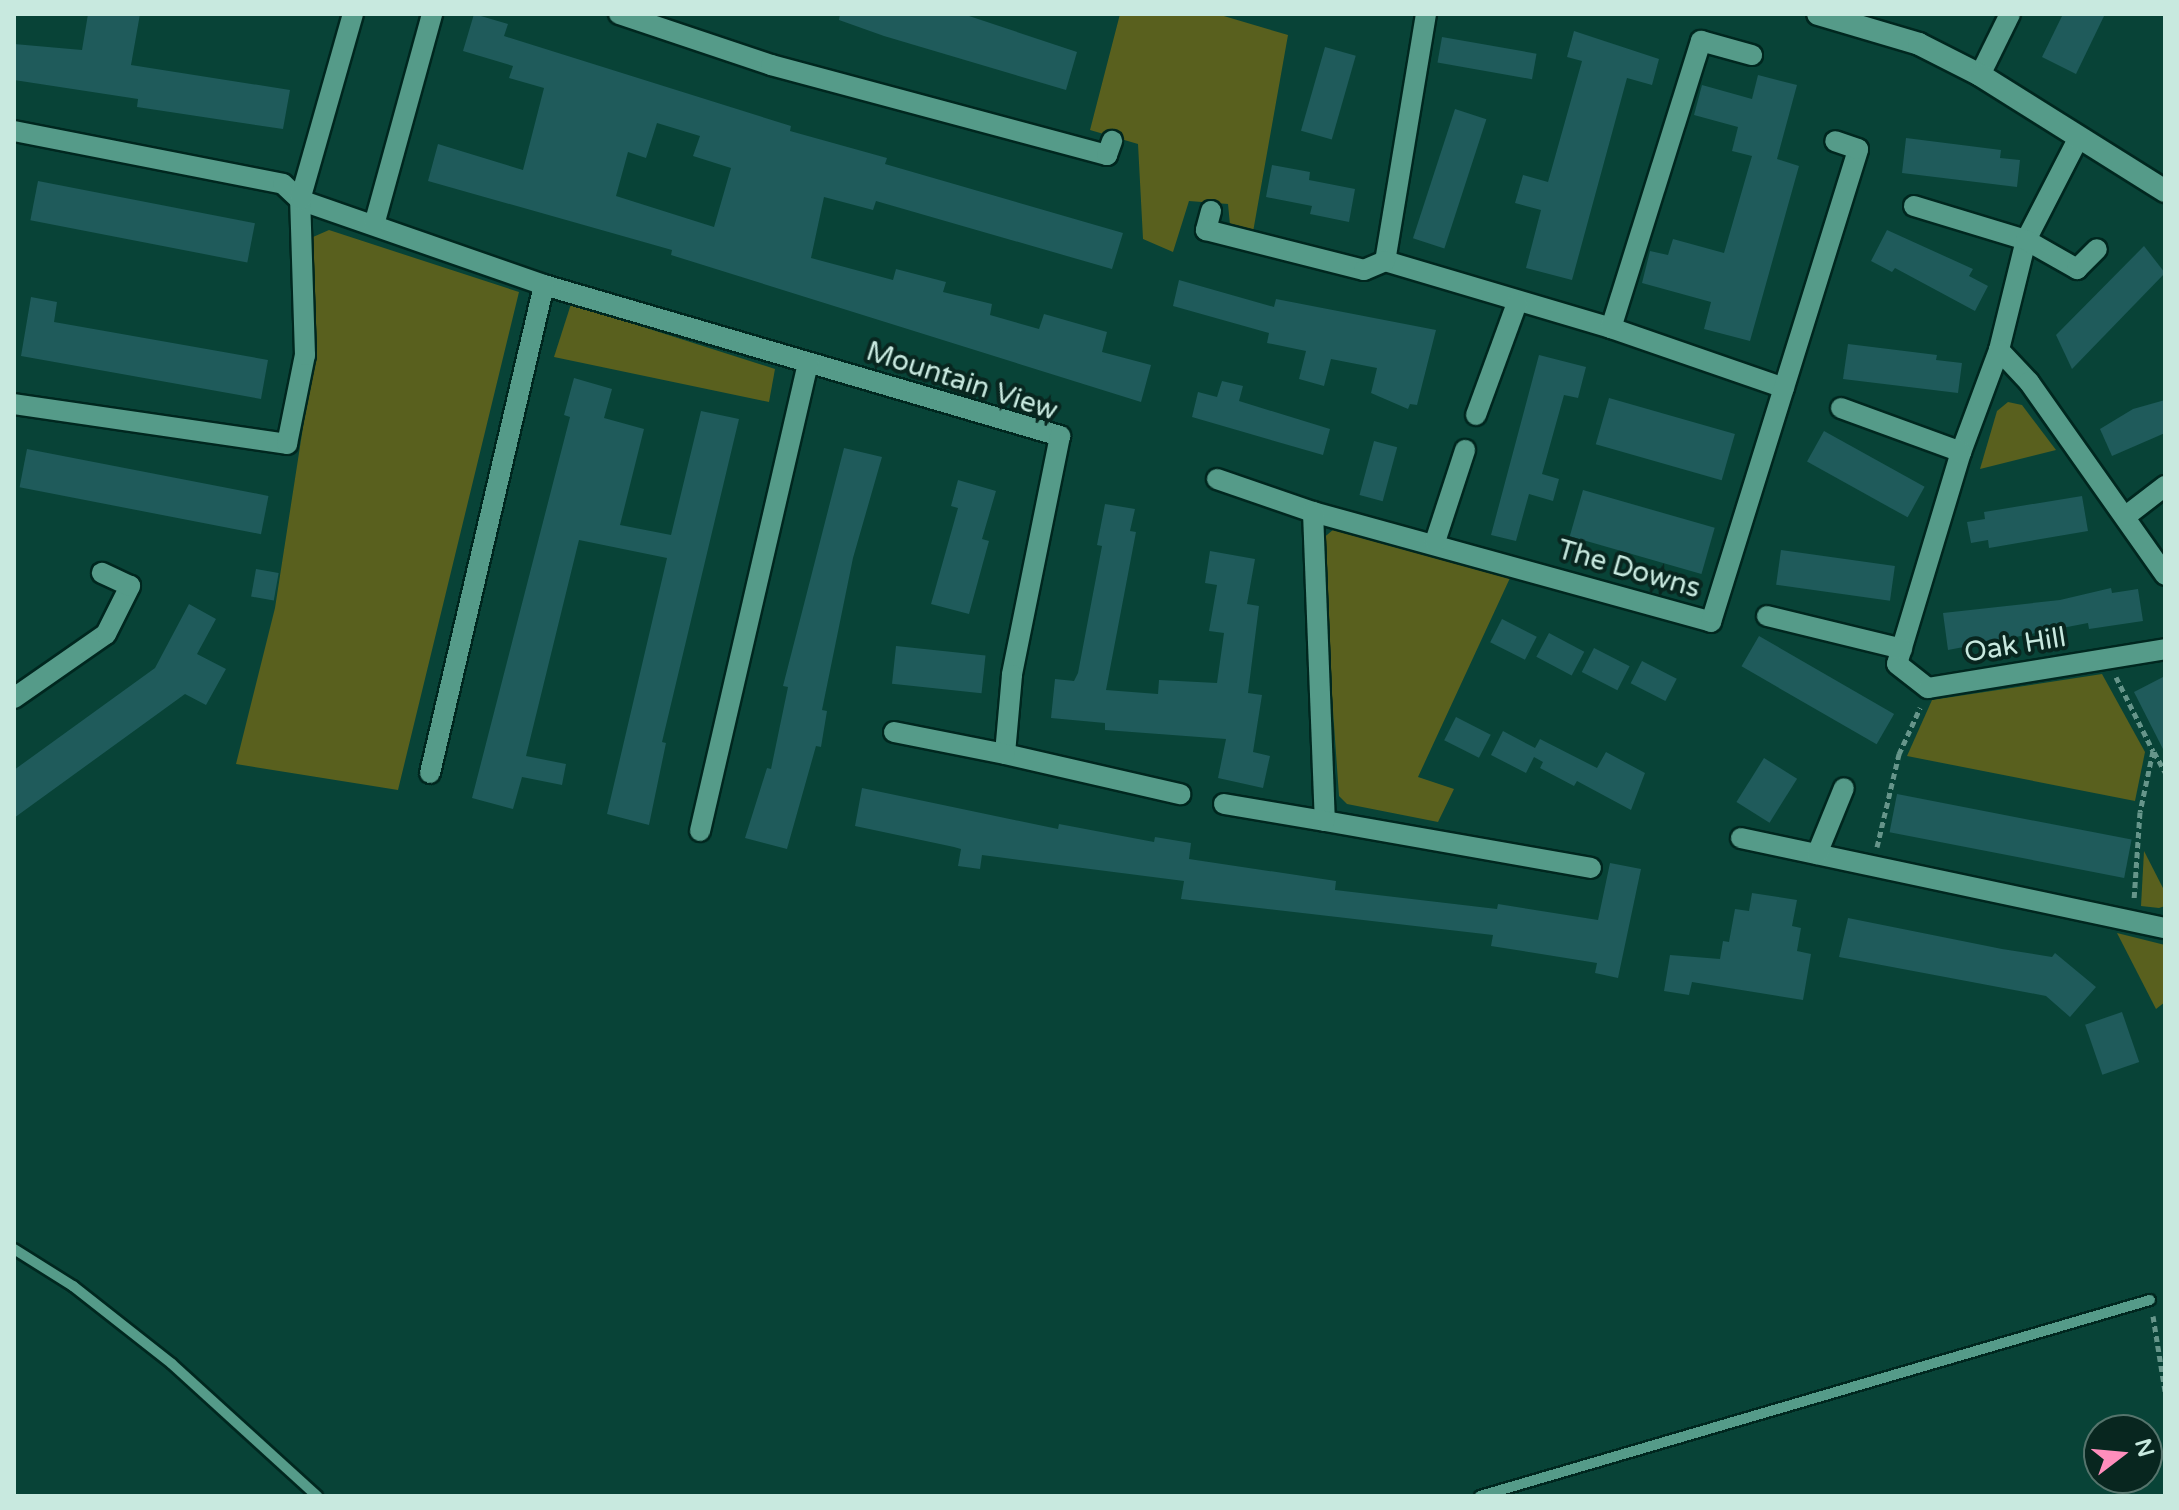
<!DOCTYPE html>
<style>
body{margin:0}
#map{position:relative;width:2179px;height:1510px;overflow:hidden;background:#084337;font-family:"Varela Round",sans-serif}
div>[style]{position:absolute}
[style*='--x']{left:calc(var(--x)*1px);top:calc(var(--y)*1px);width:calc(var(--w)*1px);rotate:calc(var(--a)*1deg)}
.green>*{inset:0;background:#59601e}
.building>*{inset:0;background:#1f5b5b;transform-origin:0 0}
.path>*{height:5px;margin-top:-2.5px;transform-origin:0;background:repeating-linear-gradient(90deg,#66958a 0 6px,transparent 0 10px)}
.roads{filter:drop-shadow(2px 0 #00271f) drop-shadow(-2px 0 #00271f) drop-shadow(0 2px #00271f) drop-shadow(0 -2px #00271f)}
.service>*{height:10px;margin:-5px;padding:0 5px;transform-origin:5px;border-radius:5px;background:#559b89}
.minor>*{height:20px;margin:-10px;padding:0 10px;transform-origin:10px;border-radius:10px;background:#559b89}
.tertiary>*{height:22px;margin:-11px;padding:0 11px;transform-origin:11px;border-radius:11px;background:#559b89}
span{translate:-50% -50%;white-space:nowrap;text-align:center;line-height:1.15;-webkit-text-stroke:8px #08261f;paint-order:stroke}
.street-label{font-size:28px;color:#c8e9df}
.frame{position:absolute;inset:0;border:16px solid #c8e9df;pointer-events:none}
.north{position:absolute;left:2083px;top:1414px;width:80px;height:80px;box-sizing:border-box;background:#08261f;border:2px solid #55746c;border-radius:50%;rotate:74deg;font-size:22px;font-weight:700;line-height:32px;text-align:center;color:#c8e9df}
.north::after{content:'';display:block;margin:auto;width:28px;height:36px;background:#fe8ebc;clip-path:polygon(50% 0,100% 100%,50% 72%,0 100%)}
</style>
<div id="map">
<div class="green">
<div style="clip-path:polygon(1120px 14px,1217px 14px,1288px 35px,1253px 232px,1230px 225px,1228px 204px,1189px 201px,1173px 252px,1143px 239px,1138px 144px,1090px 130px)"></div>
<div style="clip-path:polygon(329px 230px,519px 292px,398px 790px,236px 764px,275px 608px,314px 356px,309px 247px,313px 237px)"></div>
<div style="clip-path:polygon(571px 304px,775px 369px,769px 402px,554px 357px)"></div>
<div style="clip-path:polygon(2008px 402px,2022px 405px,2056px 450px,1980px 469px,1997px 411px)"></div>
<div style="clip-path:polygon(1334px 529px,1510px 578px,1418px 777px,1454px 789px,1438px 822px,1347px 804px,1339px 796px,1321px 540px)"></div>
<div style="clip-path:polygon(2102px 674px,2145px 752px,2135px 801px,1907px 756px,1932px 700px)"></div>
<div style="clip-path:polygon(2144px 851px,2165px 892px,2165px 906px,2159px 908px,2141px 906px)"></div>
<div style="clip-path:polygon(2117px 933px,2165px 945px,2165px 1002px,2156px 1009px)"></div>
</div>
<div class="building">
<div style="clip-path:polygon(88px 14px,140px 14px,131px 65px,290px 90px,283px 129px,137px 107px,138px 99px,14px 80px,14px 44px,82px 50px)"></div>
<div style="clip-path:polygon(evenodd,474px 14px,508px 24px,504px 36px,791px 126px,790px 131px,887px 158px,885px 164px,1123px 233px,1112px 269px,876px 201px,873px 210px,824px 197px,811px 258px,893px 280px,896px 269px,946px 282px,943px 292px,992px 304px,990px 315px,1039px 329px,1044px 314px,1107px 332px,1102px 352px,1151px 365px,1141px 402px,671px 255px,672px 250px,428px 181px,438px 144px,523px 170px,544px 88px,509px 78px,513px 66px,463px 51px,474px 14px,657px 123px,700px 136px,693px 156px,731px 168px,714px 227px,616px 196px,628px 152px,646px 158px,657px 123px)"></div>
<div style="clip-path:polygon(840px 14px,963px 14px,1077px 52px,1066px 90px,884px 36px,839px 20px)"></div>
<div style="clip-path:polygon(2063px 14px,2105px 14px,2076px 74px,2042px 57px)"></div>
<div style="clip-path:polygon(1574px 31px,1659px 59px,1652px 85px,1627px 78px,1572px 280px,1526px 268px,1541px 210px,1515px 203px,1523px 175px,1548px 182px,1582px 61px,1567px 57px)"></div>
<div style="left:1442px;top:37px;width:96px;height:26px;rotate:10deg"></div>
<div style="left:1325px;top:47px;width:32px;height:87px;rotate:16deg"></div>
<div style="clip-path:polygon(1758px 75px,1797px 85px,1777px 159px,1799px 166px,1750px 341px,1704px 329px,1711px 302px,1642px 283px,1650px 251px,1668px 255px,1673px 239px,1724px 253px,1752px 156px,1732px 151px,1738px 127px,1694px 115px,1702px 85px,1752px 99px)"></div>
<div style="left:1455px;top:109px;width:33px;height:136px;rotate:18deg"></div>
<div style="clip-path:polygon(1906px 138px,2001px 150px,2000px 158px,2020px 160px,2017px 187px,1902px 173px)"></div>
<div style="clip-path:polygon(1272px 165px,1310px 172px,1309px 180px,1355px 189px,1349px 222px,1310px 214px,1312px 206px,1266px 197px)"></div>
<div style="left:38px;top:181px;width:221px;height:40px;rotate:11deg"></div>
<div style="clip-path:polygon(1887px 230px,1973px 269px,1969px 276px,1988px 286px,1975px 311px,1895px 268px,1892px 272px,1871px 261px)"></div>
<div style="clip-path:polygon(2144px 246px,2165px 273px,2072px 369px,2056px 335px)"></div>
<div style="clip-path:polygon(1179px 280px,1274px 307px,1276px 299px,1436px 330px,1417px 405px,1410px 404px,1408px 409px,1371px 393px,1377px 368px,1331px 359px,1324px 386px,1299px 379px,1306px 351px,1267px 343px,1269px 333px,1173px 306px)"></div>
<div style="clip-path:polygon(31px 297px,57px 302px,54px 322px,268px 360px,261px 399px,21px 356px)"></div>
<div style="clip-path:polygon(1848px 344px,1937px 355px,1936px 360px,1962px 363px,1958px 393px,1843px 379px)"></div>
<div style="clip-path:polygon(1539px 355px,1586px 367px,1578px 398px,1564px 395px,1542px 474px,1559px 479px,1553px 501px,1529px 494px,1516px 541px,1491px 535px)"></div>
<div style="clip-path:polygon(574px 378px,612px 389px,604px 418px,644px 429px,620px 525px,671px 535px,701px 411px,739px 419px,662px 742px,666px 743px,649px 825px,607px 814px,667px 558px,579px 540px,526px 756px,566px 764px,562px 785px,522px 777px,513px 809px,472px 798px,570px 417px,564px 415px)"></div>
<div style="clip-path:polygon(1222px 381px,1243px 386px,1239px 401px,1330px 429px,1323px 455px,1192px 417px,1198px 392px,1217px 397px)"></div>
<div style="left:1609px;top:398px;width:131px;height:48px;rotate:16deg"></div>
<div style="clip-path:polygon(2165px 400px,2165px 433px,2112px 456px,2100px 429px,2133px 409px)"></div>
<div style="left:1824px;top:431px;width:115px;height:35px;rotate:29deg"></div>
<div style="left:1374px;top:441px;width:24px;height:56px;rotate:15deg"></div>
<div style="clip-path:polygon(844px 448px,882px 457px,853px 558px,822px 710px,827px 711px,821px 747px,816px 746px,787px 849px,745px 838px,767px 768px,771px 769px,788px 687px,783px 686px)"></div>
<div style="left:27px;top:449px;width:246px;height:39px;rotate:11deg"></div>
<div style="clip-path:polygon(958px 480px,996px 491px,982px 539px,989px 541px,969px 614px,931px 604px,958px 508px,951px 506px)"></div>
<div style="left:1583px;top:490px;width:137px;height:48px;rotate:16deg"></div>
<div style="clip-path:polygon(2082px 496px,2088px 531px,1989px 548px,1988px 540px,1971px 543px,1967px 522px,1985px 519px,1984px 512px)"></div>
<div style="clip-path:polygon(1105px 504px,1135px 509px,1130px 531px,1136px 532px,1106px 690px,1158px 694px,1159px 680px,1217px 683px,1224px 633px,1209px 631px,1217px 585px,1205px 583px,1210px 551px,1255px 559px,1247px 604px,1259px 606px,1248px 693px,1262px 695px,1253px 752px,1270px 756px,1263px 788px,1218px 778px,1226px 739px,1105px 730px,1105px 723px,1051px 718px,1055px 679px,1074px 681px,1078px 673px,1102px 546px,1097px 545px)"></div>
<div style="left:1781px;top:550px;width:115px;height:35px;rotate:8deg"></div>
<div style="left:256px;top:569px;width:23px;height:28px;rotate:10deg"></div>
<div style="clip-path:polygon(2111px 588px,2112px 593px,2138px 589px,2143px 621px,2089px 629px,2088px 623px,1948px 650px,1943px 613px,2060px 600px)"></div>
<div style="clip-path:polygon(189px 604px,216px 619px,197px 654px,226px 669px,206px 705px,185px 694px,14px 818px,14px 770px,155px 668px)"></div>
<div style="left:1502px;top:619px;width:39px;height:26px;rotate:27deg"></div>
<div style="left:1549px;top:633px;width:40px;height:27px;rotate:28deg"></div>
<div style="left:1759px;top:636px;width:156px;height:35px;rotate:30deg"></div>
<div style="left:896px;top:646px;width:90px;height:38px;rotate:6deg"></div>
<div style="left:1594px;top:648px;width:40px;height:27px;rotate:27deg"></div>
<div style="left:1642px;top:661px;width:39px;height:25px;rotate:27deg"></div>
<div style="clip-path:polygon(2165px 676px,2165px 753px,2134px 692px)"></div>
<div style="left:1456px;top:717px;width:39px;height:26px;rotate:27deg"></div>
<div style="clip-path:polygon(1503px 731px,1535px 748px,1540px 739px,1597px 768px,1606px 752px,1645px 773px,1631px 810px,1577px 781px,1574px 786px,1540px 768px,1543px 762px,1534px 757px,1526px 773px,1491px 755px)"></div>
<div style="left:1764px;top:758px;width:39px;height:52px;rotate:32deg"></div>
<div style="clip-path:polygon(862px 788px,1058px 829px,1059px 824px,1154px 842px,1155px 837px,1191px 843px,1189px 859px,1336px 881px,1335px 890px,1497px 909px,1498px 904px,1598px 920px,1610px 863px,1641px 869px,1618px 978px,1595px 973px,1597px 963px,1491px 946px,1493px 935px,1181px 899px,1184px 881px,982px 855px,980px 869px,958px 866px,961px 849px,954px 847px,855px 826px)"></div>
<div style="left:1897px;top:794px;width:239px;height:39px;rotate:11deg"></div>
<div style="clip-path:polygon(1752px 893px,1797px 900px,1792px 926px,1801px 928px,1797px 951px,1811px 954px,1803px 1000px,1692px 982px,1689px 995px,1664px 991px,1670px 955px,1720px 959px,1723px 941px,1729px 942px,1735px 909px,1749px 911px)"></div>
<div style="clip-path:polygon(1848px 918px,2002px 949px,2052px 957px,2055px 953px,2096px 987px,2070px 1017px,2046px 996px,1839px 957px)"></div>
<div style="left:2122px;top:1012px;width:53px;height:39px;rotate:71deg"></div>
</div>
<div class="path">
<div style="--x:2116;--y:677;--w:83;--a:63.4"></div>
<div style="--x:2153;--y:751;--w:62;--a:102"></div>
<div style="--x:2140;--y:812;--w:89;--a:93.9"></div>
<div style="--x:2154;--y:752;--w:23;--a:61"></div>
<div style="--x:1877;--y:847;--w:96;--a:-76.7"></div>
<div style="--x:1899;--y:754;--w:51;--a:-65.5"></div>
<div style="--x:2153;--y:1316;--w:76;--a:80.9"></div>
</div>
<div class="roads">
<div class="service">
<div style="--x:14;--y:1249;--w:70;--a:32.1"></div>
<div style="--x:73;--y:1286;--w:126;--a:38.2"></div>
<div style="--x:172;--y:1364;--w:196;--a:42.3"></div>
<div style="--x:1480;--y:1496;--w:698;--a:-16.31"></div>
</div>
<div class="minor">
<div style="--x:619;--y:14;--w:160;--a:18.5"></div>
<div style="--x:771;--y:65;--w:348;--a:15"></div>
<div style="--x:1107;--y:155;--w:15;--a:-70"></div>
<div style="--x:1426;--y:14;--w:250;--a:99.4"></div>
<div style="--x:1385;--y:261;--w:236;--a:16.5"></div>
<div style="--x:1611;--y:328;--w:183;--a:19.1"></div>
<div style="--x:1980;--y:75;--w:68;--a:-63.8"></div>
<div style="--x:14;--y:131;--w:274;--a:11.1"></div>
<div style="--x:283;--y:184;--w:23;--a:43"></div>
<div style="--x:300;--y:200;--w:258;--a:19.2"></div>
<div style="--x:544;--y:285;--w:538;--a:16.31"></div>
<div style="--x:1060;--y:436;--w:244;--a:101.4"></div>
<div style="--x:1012;--y:675;--w:79;--a:95.1"></div>
<div style="--x:1005;--y:754;--w:180;--a:12.9"></div>
<div style="--x:2079;--y:137;--w:116;--a:117.2"></div>
<div style="--x:2026;--y:240;--w:113;--a:103.8"></div>
<div style="--x:1999;--y:350;--w:109;--a:110.4"></div>
<div style="--x:1961;--y:452;--w:221;--a:106.8"></div>
<div style="--x:1897;--y:664;--w:39;--a:38"></div>
<div style="--x:1928;--y:688;--w:240;--a:-9.3"></div>
<div style="--x:1914;--y:206;--w:117;--a:16.9"></div>
<div style="--x:2026;--y:240;--w:59;--a:29.6"></div>
<div style="--x:2077;--y:269;--w:28;--a:-45"></div>
<div style="--x:1211;--y:211;--w:20;--a:105"></div>
<div style="--x:1206;--y:230;--w:163;--a:14.2"></div>
<div style="--x:1364;--y:270;--w:23;--a:-23"></div>
<div style="--x:374;--y:225;--w:219;--a:-74.6"></div>
<div style="--x:1611;--y:328;--w:301;--a:-72.6"></div>
<div style="--x:1701;--y:41;--w:53;--a:15.4"></div>
<div style="--x:1999;--y:350;--w:44;--a:46.8"></div>
<div style="--x:2029;--y:382;--w:236;--a:54.8"></div>
<div style="--x:14;--y:404;--w:276;--a:8.3"></div>
<div style="--x:287;--y:444;--w:91;--a:-78.6"></div>
<div style="--x:305;--y:355;--w:155;--a:-91.8"></div>
<div style="--x:300;--y:200;--w:193;--a:-74.1"></div>
<div style="--x:1841;--y:408;--w:128;--a:20.1"></div>
<div style="--x:1476;--y:415;--w:119;--a:-69.9"></div>
<div style="--x:1217;--y:479;--w:102;--a:19"></div>
<div style="--x:1313;--y:512;--w:413;--a:15.4"></div>
<div style="--x:1711;--y:622;--w:495;--a:-72.7"></div>
<div style="--x:1858;--y:149;--w:24;--a:-161"></div>
<div style="--x:1313;--y:512;--w:309;--a:87.8"></div>
<div style="--x:1325;--y:821;--w:270;--a:10"></div>
<div style="--x:2126;--y:516;--w:49;--a:-37.6"></div>
<div style="--x:1435;--y:542;--w:97;--a:-71.9"></div>
<div style="--x:1767;--y:616;--w:139;--a:13.7"></div>
<div style="--x:14;--y:698;--w:112;--a:-34.8"></div>
<div style="--x:106;--y:634;--w:54;--a:-63.4"></div>
<div style="--x:130;--y:586;--w:31;--a:-155"></div>
<div style="--x:894;--y:732;--w:113;--a:11.2"></div>
<div style="--x:430;--y:773;--w:501;--a:-76.85"></div>
<div style="--x:1224;--y:804;--w:102;--a:9.6"></div>
<div style="--x:700;--y:831;--w:480;--a:-77"></div>
<div style="--x:1741;--y:838;--w:433;--a:12"></div>
<div style="--x:1817;--y:854;--w:71;--a:-67.8"></div>
</div>
<div class="tertiary">
<div style="--x:1818;--y:14;--w:105;--a:16.5"></div>
<div style="--x:1919;--y:44;--w:68;--a:26.9"></div>
<div style="--x:1980;--y:75;--w:218;--a:32.1"></div>
</div>
</div>
<div class="street-label">
<span style="left:962px;top:381px;rotate:18deg">Mountain View</span>
<span style="left:1629px;top:569px;rotate:16deg">The Downs</span>
<span style="left:2015px;top:645px;rotate:-9deg">Oak Hill</span>
</div>
<div class="frame"></div>
<div class="north">N</div>
</div>
